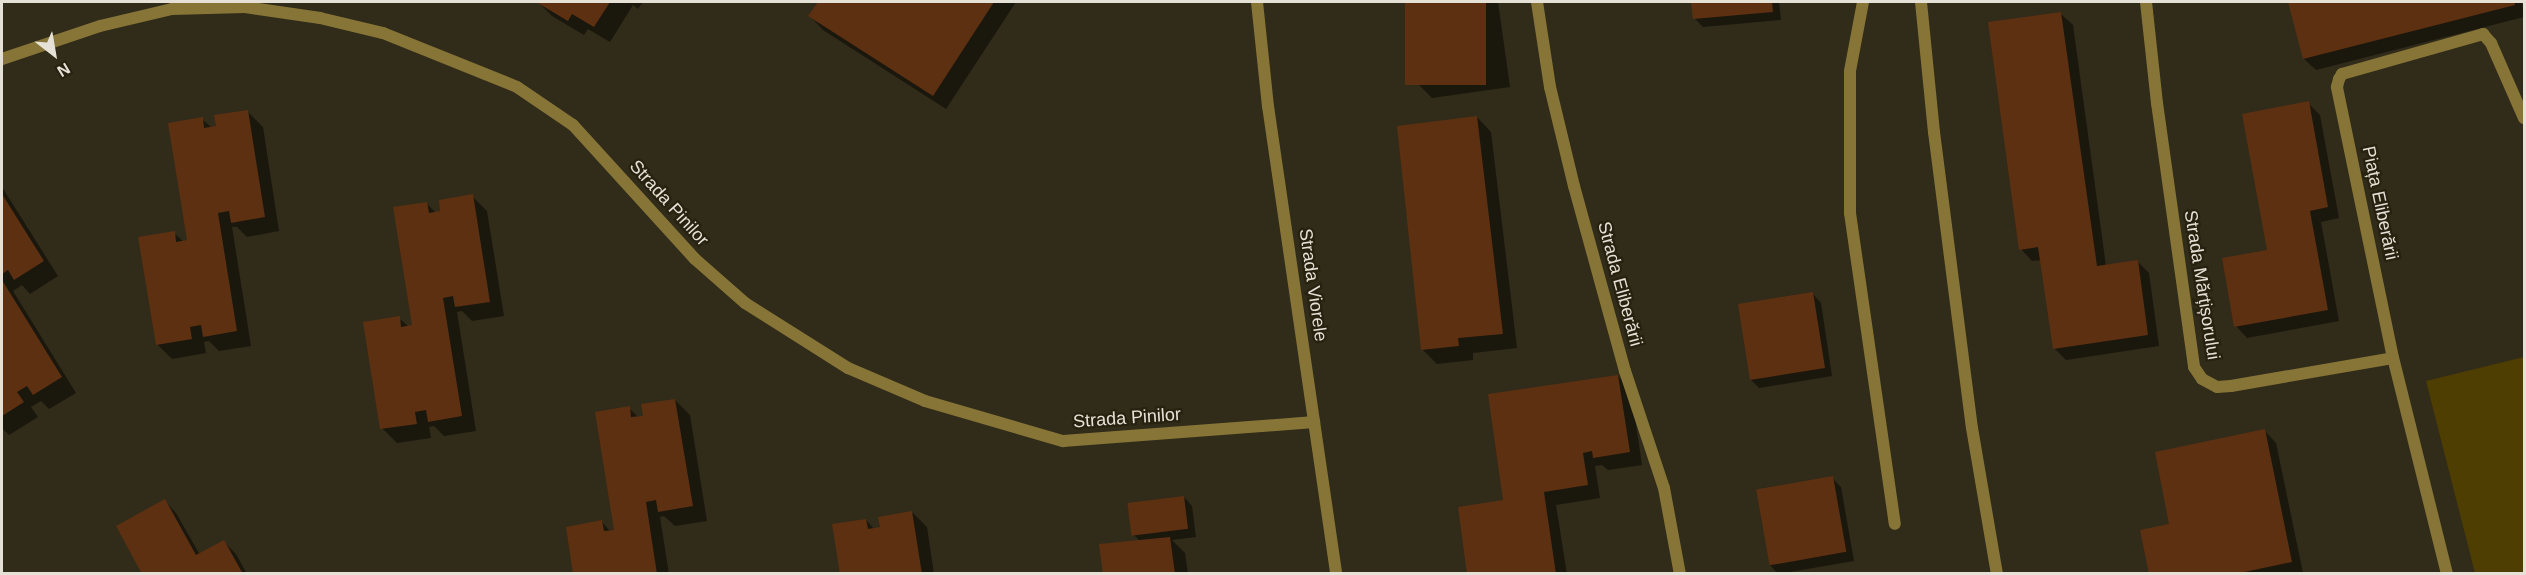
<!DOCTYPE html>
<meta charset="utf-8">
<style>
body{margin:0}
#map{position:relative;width:2526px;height:575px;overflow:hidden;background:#312b19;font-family:Helvetica,sans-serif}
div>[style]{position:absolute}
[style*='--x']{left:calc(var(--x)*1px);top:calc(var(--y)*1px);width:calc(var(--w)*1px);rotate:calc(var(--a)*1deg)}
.green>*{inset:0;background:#4f3e01}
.shadow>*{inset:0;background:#0007}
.building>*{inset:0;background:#5d3012;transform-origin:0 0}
.street>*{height:12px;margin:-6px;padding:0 6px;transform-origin:6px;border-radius:6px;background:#867537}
span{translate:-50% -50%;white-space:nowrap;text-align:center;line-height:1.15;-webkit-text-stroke:4.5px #27210f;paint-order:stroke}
.street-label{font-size:18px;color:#e5e1d6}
.frame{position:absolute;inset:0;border:3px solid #e5e1d6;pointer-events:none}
.north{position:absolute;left:24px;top:24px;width:60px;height:60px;-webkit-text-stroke:4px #27210f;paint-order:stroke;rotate:149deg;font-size:16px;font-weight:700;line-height:24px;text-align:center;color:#e5e1d6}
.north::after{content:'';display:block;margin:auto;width:21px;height:27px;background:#e5e1d6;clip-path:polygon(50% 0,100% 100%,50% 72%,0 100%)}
</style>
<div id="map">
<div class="green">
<div style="clip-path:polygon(2524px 357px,2524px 573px,2475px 573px,2426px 381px)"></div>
</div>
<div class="shadow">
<div style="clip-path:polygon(538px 2px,643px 2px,638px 9px,633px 5px,610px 42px,588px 29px,584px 35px,552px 16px)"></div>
<div style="clip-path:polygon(819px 2px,1016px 2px,946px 109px,823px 30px,810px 16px)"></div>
<div style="clip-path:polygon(1406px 2px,1498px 2px,1510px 87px,1432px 98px,1417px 83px)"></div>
<div style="clip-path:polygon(1693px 2px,1779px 2px,1781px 20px,1703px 27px,1694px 18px)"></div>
<div style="clip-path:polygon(2289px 2px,2522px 2px,2524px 17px,2316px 70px,2304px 59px)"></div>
<div style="clip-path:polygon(2061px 14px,2073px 25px,2106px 266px,2137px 261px,2149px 273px,2159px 346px,2066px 360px,2054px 348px,2042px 260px,2032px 261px,2021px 249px)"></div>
<div style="clip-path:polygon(2308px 103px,2320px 115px,2339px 218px,2321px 222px,2339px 321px,2247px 338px,2236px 326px,2269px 251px)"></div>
<div style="clip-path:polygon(248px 112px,263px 127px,279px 231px,247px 237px,237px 227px,232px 227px,251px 346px,219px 351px,209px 341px,204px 342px,206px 353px,172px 359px,157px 344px,174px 233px,184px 242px,189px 242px,202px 119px,212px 128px)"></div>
<div style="clip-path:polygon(1477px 117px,1491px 132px,1517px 348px,1473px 353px,1473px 360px,1437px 364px,1422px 349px)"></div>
<div style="clip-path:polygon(2px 187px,58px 276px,30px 294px,22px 285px,13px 291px,76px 393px,49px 409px,41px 401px,31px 407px,38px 417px,9px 435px,2px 428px)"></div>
<div style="clip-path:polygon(472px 196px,487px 211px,504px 316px,472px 321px,462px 311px,457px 312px,476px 431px,444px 436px,434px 426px,429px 427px,431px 438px,397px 443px,382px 428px,399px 318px,409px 327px,414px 326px,427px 204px,436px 213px)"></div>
<div style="clip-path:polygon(1813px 294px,1821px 303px,1832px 376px,1759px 388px,1750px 379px)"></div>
<div style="clip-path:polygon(1618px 376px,1631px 390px,1642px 465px,1608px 470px,1602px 465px,1595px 466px,1600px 498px,1556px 505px,1567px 574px,1469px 574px,1505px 501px)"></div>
<div style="clip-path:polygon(675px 400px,690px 415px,707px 521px,675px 526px,664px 516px,660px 517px,669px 574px,575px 574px,602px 522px,611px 532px,616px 531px,629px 408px,639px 418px,645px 417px)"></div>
<div style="clip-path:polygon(2265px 431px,2276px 443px,2303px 573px,2151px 574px,2169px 526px)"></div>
<div style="clip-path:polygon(1832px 478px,1841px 487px,1854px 561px,1778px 574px,1770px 565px)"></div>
<div style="clip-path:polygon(1184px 497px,1192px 506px,1196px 537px,1172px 540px,1185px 553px,1188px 574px,1105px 574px,1140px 541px,1134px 535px)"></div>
<div style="clip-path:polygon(165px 501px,176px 513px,200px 555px,224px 542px,236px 554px,247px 574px,144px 574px)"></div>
<div style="clip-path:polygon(912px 512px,927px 527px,934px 574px,842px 574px,866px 520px,875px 530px)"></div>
<div style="clip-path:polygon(1670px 572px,1672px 574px,1650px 574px)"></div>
</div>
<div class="building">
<div style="clip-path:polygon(536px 2px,610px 2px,594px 27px,572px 14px,568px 21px)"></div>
<div style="clip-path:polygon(818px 2px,994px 2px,933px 96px,808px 16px)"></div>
<div style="left:1405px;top:2px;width:81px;height:83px"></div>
<div style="clip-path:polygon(1691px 2px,1772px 2px,1773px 12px,1693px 19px)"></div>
<div style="clip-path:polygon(2288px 2px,2514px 2px,2515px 5px,2303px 59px)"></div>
<div style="clip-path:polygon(2061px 12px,2097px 266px,2138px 260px,2148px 335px,2053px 349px,2038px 247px,2019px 250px,1988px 22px)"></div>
<div style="clip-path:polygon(2309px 101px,2328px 207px,2310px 211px,2328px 310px,2234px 327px,2222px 258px,2267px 250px,2242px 114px)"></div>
<div style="clip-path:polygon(248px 110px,265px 217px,231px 223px,229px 211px,218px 213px,237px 331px,203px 337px,201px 325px,190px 327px,192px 339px,156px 345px,138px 237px,175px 231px,176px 242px,187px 240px,168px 123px,203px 117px,204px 128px,216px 126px,214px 115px)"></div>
<div style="clip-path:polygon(1477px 116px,1503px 334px,1458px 338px,1459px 346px,1421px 350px,1397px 126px)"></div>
<div style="clip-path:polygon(2px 194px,44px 261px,14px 280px,8px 270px,2px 274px)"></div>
<div style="clip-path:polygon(473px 194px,490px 302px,455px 307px,453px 296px,443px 298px,462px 416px,428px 422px,426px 410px,415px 412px,417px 424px,380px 429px,363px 322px,400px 316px,401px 327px,412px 325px,393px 207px,427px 202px,429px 213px,440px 211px,439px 200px)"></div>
<div style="clip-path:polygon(2px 280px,62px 377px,33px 395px,27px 386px,17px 392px,24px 402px,2px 416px)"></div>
<div style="left:1813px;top:292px;width:77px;height:76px;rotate:81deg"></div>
<div style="clip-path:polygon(1618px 375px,1630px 452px,1593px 458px,1592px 451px,1583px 453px,1588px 485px,1544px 492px,1556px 574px,1467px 574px,1458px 507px,1503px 500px,1488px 394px)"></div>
<div style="clip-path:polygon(675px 399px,693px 506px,658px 512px,656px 500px,646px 502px,657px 574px,573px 574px,566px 527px,602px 520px,604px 531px,614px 530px,595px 412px,630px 406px,631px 417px,643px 416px,641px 404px)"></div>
<div style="clip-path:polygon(2265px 429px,2292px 562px,2235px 574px,2149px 574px,2140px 530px,2169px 524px,2155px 452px)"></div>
<div style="left:1833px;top:476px;width:77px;height:78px;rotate:80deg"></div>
<div style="left:1184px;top:496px;width:33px;height:57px;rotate:83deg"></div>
<div style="clip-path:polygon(165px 499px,196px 555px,224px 540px,243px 574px,142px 574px,116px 526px)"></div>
<div style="clip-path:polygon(912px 511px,922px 574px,840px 574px,832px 524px,866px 519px,868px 529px,880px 527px,878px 517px)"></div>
<div style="clip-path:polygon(1170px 537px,1175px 574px,1103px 574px,1099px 544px)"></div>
</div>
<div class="street">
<div style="--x:1257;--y:2;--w:105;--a:84"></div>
<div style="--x:1268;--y:106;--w:473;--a:81.7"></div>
<div style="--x:1537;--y:2;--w:86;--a:81.3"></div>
<div style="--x:1550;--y:87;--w:102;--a:76.4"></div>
<div style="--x:1574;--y:186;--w:192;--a:74.6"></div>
<div style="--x:1625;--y:371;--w:123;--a:71.6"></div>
<div style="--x:1664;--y:488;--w:87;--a:79.5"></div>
<div style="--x:1863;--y:2;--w:70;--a:100.7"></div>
<div style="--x:1850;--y:71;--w:142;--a:90"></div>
<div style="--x:1850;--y:213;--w:314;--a:81.8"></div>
<div style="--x:1921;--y:2;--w:131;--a:84.3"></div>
<div style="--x:1934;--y:132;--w:298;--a:82.7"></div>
<div style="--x:1972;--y:428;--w:148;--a:80.3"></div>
<div style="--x:2146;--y:2;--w:102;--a:83.8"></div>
<div style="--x:2157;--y:103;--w:267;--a:82"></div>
<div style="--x:2194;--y:367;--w:14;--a:56"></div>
<div style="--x:2202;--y:379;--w:17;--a:28"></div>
<div style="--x:2217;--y:387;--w:14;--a:-4"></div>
<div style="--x:2231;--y:386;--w:164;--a:-9.8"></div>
<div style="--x:2;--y:59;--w:103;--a:-18.6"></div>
<div style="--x:100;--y:26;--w:74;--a:-13.3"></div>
<div style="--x:172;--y:9;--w:73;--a:-1.6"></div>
<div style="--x:245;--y:7;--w:76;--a:8.3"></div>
<div style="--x:320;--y:18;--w:65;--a:13.4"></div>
<div style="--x:383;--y:33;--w:144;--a:21.9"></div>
<div style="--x:517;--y:87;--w:68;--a:34.2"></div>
<div style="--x:573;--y:125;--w:181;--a:47.7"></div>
<div style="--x:695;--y:259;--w:67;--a:41.3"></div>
<div style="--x:745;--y:303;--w:122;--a:32.3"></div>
<div style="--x:848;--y:368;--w:84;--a:23.2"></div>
<div style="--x:925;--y:401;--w:144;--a:16.2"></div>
<div style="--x:1063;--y:441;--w:252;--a:-4.3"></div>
<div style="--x:2447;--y:574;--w:223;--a:-104"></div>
<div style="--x:2393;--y:358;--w:277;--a:-101.7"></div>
<div style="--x:2337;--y:87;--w:8;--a:-76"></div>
<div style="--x:2339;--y:79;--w:6;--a:-59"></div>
<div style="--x:2342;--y:74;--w:147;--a:-15.8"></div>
<div style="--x:2483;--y:34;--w:12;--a:48"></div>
<div style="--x:2491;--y:43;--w:82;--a:66.3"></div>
</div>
<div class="street-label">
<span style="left:669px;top:203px;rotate:48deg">Strada Pinilor</span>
<span style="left:2380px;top:203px;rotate:78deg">Piața Eliberării</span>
<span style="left:1620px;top:284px;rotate:75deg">Strada Eliberării</span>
<span style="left:1313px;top:285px;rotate:82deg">Strada Viorele</span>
<span style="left:2202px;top:285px;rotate:81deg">Strada Mărțișorului</span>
<span style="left:1127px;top:418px;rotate:-4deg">Strada Pinilor</span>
</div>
<div class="frame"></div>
<div class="north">N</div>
</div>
